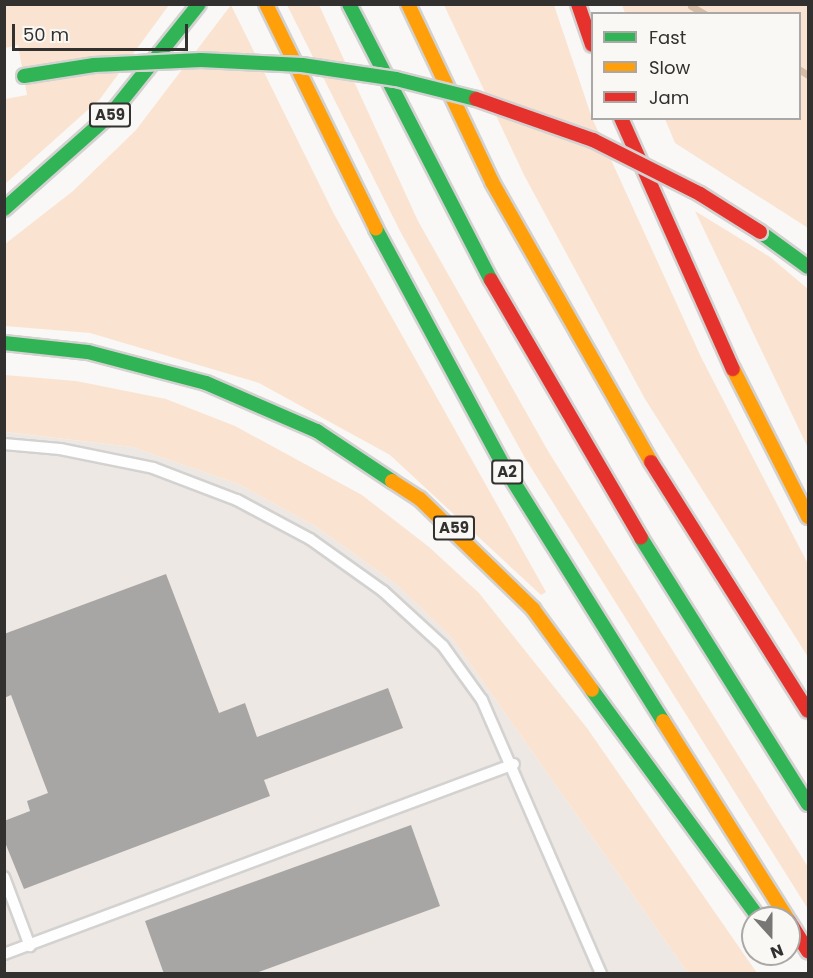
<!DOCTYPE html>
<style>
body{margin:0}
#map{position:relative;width:813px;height:978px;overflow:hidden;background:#f9f8f6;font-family:Poppins,sans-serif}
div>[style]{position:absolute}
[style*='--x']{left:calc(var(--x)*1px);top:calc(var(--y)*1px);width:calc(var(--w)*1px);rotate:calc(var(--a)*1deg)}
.built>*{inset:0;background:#ede8e3}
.green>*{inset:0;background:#fae4d1}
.stream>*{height:7px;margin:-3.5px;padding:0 3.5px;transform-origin:3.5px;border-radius:3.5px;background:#d7bca6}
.building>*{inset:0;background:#a7a6a5}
.roads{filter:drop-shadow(2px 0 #d3d2d1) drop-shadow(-2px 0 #d3d2d1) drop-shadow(0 2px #d3d2d1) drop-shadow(0 -2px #d3d2d1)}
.lane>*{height:10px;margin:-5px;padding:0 5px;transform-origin:5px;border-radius:5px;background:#fefefe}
.fast>*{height:14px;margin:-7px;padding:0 7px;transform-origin:7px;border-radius:7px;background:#30b455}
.slow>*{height:14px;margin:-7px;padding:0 7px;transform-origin:7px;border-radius:7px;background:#ff9f0a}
.jam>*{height:14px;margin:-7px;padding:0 7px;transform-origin:7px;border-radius:7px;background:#e5322d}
.bridges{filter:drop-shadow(2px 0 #d3d2d1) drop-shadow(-2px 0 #d3d2d1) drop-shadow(0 2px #d3d2d1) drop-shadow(0 -2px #d3d2d1)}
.fast-bridge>*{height:14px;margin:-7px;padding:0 7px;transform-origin:7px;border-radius:7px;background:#30b455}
.jam-bridge>*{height:14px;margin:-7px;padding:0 7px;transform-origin:7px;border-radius:7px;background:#e5322d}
span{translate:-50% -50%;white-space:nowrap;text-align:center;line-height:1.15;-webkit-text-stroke:6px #faf8f5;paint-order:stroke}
.shield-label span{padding:2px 4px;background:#faf8f5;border:2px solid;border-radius:4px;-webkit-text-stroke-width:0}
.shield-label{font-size:15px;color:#323130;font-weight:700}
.frame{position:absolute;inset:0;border:6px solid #323130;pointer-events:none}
.legend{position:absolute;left:591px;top:12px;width:210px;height:108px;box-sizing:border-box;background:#faf8f5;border:2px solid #aaa8a6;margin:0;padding:8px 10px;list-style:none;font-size:18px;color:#323130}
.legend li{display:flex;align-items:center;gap:12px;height:30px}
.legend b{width:30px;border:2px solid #aaa8a6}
.north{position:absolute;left:741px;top:906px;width:60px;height:60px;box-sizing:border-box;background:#faf8f5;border:2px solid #aaa8a6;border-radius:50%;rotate:159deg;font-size:16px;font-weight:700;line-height:24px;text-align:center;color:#323130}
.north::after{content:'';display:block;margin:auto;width:21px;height:27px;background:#787775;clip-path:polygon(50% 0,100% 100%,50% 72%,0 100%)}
.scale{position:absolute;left:12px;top:24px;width:176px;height:27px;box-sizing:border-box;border:3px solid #323130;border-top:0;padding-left:8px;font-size:18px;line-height:21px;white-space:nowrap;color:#323130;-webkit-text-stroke:4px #faf8f5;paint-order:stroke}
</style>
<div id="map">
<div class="built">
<div style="clip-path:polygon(4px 432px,132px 447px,238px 484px,315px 526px,396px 584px,452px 638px,688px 973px,5px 973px)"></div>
</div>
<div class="green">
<div style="clip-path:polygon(5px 5px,169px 5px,100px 99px,5px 184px,5px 99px,27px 95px,18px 45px,5px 48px)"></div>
<div style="clip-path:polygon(231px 5px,334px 214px,546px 592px,541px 595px,390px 455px,259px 383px,90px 333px,5px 326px,5px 244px,73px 191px,136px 130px)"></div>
<div style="clip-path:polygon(287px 5px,319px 5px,418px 221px,548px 451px,808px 867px,808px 909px,525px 458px,400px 231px)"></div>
<div style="clip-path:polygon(444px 5px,554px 5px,592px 118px,701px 357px,808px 564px,808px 657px,645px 399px,524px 175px)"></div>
<div style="clip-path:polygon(622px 5px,808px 5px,808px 228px,675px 143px,665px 119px,800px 118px,800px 14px,625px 13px)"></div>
<div style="clip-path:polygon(695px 211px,770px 257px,808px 289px,808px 448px)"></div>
<div style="clip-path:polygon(5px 375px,76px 381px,166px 399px,235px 426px,362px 495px,429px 547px,479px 593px,587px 728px,757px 973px,688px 973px,452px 638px,396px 584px,315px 526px,238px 484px,132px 447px,5px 432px)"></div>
</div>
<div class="stream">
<div style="--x:691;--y:6;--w:16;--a:30"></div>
<div style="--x:800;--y:70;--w:9;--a:32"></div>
</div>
<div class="building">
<div style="clip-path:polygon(166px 574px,219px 713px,245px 703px,257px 737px,388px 688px,403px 728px,264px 780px,270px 796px,24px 889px,4px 840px,4px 821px,30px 811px,27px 801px,48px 793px,11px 695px,4px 698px,4px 634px)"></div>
<div style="clip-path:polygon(411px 825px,440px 906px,253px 974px,164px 974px,145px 921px)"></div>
</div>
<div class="roads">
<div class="lane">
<div style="--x:4;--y:444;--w:56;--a:5.1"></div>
<div style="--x:60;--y:449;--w:95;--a:11.5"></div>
<div style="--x:153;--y:468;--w:90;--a:20.9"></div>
<div style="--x:237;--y:500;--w:83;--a:28.1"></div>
<div style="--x:310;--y:539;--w:90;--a:35.5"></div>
<div style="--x:383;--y:591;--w:81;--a:42.5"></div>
<div style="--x:443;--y:646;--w:67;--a:54.2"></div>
<div style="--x:482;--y:700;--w:299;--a:66.5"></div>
<div style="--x:4;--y:877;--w:74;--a:69.4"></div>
<div style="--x:4;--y:954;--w:544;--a:-20.43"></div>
</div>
<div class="fast">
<div style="--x:349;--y:4;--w:310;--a:62.8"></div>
<div style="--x:4;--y:209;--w:144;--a:-41.6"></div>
<div style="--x:112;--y:113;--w:139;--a:-51.4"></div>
<div style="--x:376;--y:229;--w:268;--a:61.7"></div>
<div style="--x:503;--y:465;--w:302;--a:58"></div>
<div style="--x:760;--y:232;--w:59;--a:36.1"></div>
<div style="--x:4;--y:343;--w:84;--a:6.1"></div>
<div style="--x:88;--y:352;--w:122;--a:14.7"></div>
<div style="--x:206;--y:383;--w:121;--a:23.4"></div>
<div style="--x:317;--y:431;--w:90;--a:33.7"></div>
<div style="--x:641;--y:538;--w:314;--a:57.9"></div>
<div style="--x:592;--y:690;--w:283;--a:53.8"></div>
</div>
<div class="slow">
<div style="--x:266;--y:4;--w:250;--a:63.9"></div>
<div style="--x:408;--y:4;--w:197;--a:64.7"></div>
<div style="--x:492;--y:182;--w:322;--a:60.4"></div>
<div style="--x:733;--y:369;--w:166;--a:63.1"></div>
<div style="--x:392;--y:481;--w:33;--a:33"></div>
<div style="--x:420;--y:499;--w:158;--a:44.2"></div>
<div style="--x:533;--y:609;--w:100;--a:53.9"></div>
<div style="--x:663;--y:721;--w:233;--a:57.8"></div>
</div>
<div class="jam">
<div style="--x:578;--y:4;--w:43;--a:71.1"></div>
<div style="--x:621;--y:118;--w:275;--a:66"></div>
<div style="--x:491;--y:280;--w:298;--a:59.8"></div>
<div style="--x:651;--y:462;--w:294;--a:57.8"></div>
<div style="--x:789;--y:921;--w:36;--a:58"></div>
</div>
</div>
<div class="bridges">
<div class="fast-bridge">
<div style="--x:24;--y:76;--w:71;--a:-8.9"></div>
<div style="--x:94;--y:65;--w:107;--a:-2.7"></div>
<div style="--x:201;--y:60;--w:101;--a:2.8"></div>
<div style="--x:302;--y:65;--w:95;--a:8.5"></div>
<div style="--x:396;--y:79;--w:82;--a:14"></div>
</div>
<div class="jam-bridge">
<div style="--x:476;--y:99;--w:124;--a:19.3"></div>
<div style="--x:593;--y:140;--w:120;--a:26.8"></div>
<div style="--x:700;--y:194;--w:71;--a:32.3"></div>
</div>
</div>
<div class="shield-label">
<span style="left:110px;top:115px">A59</span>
<span style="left:507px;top:472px">A2</span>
<span style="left:454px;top:528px">A59</span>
</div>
<div class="frame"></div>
<ul class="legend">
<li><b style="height:8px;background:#30b455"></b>Fast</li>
<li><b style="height:8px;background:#ff9f0a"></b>Slow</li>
<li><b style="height:8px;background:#e5322d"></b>Jam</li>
</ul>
<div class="north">N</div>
<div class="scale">50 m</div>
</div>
